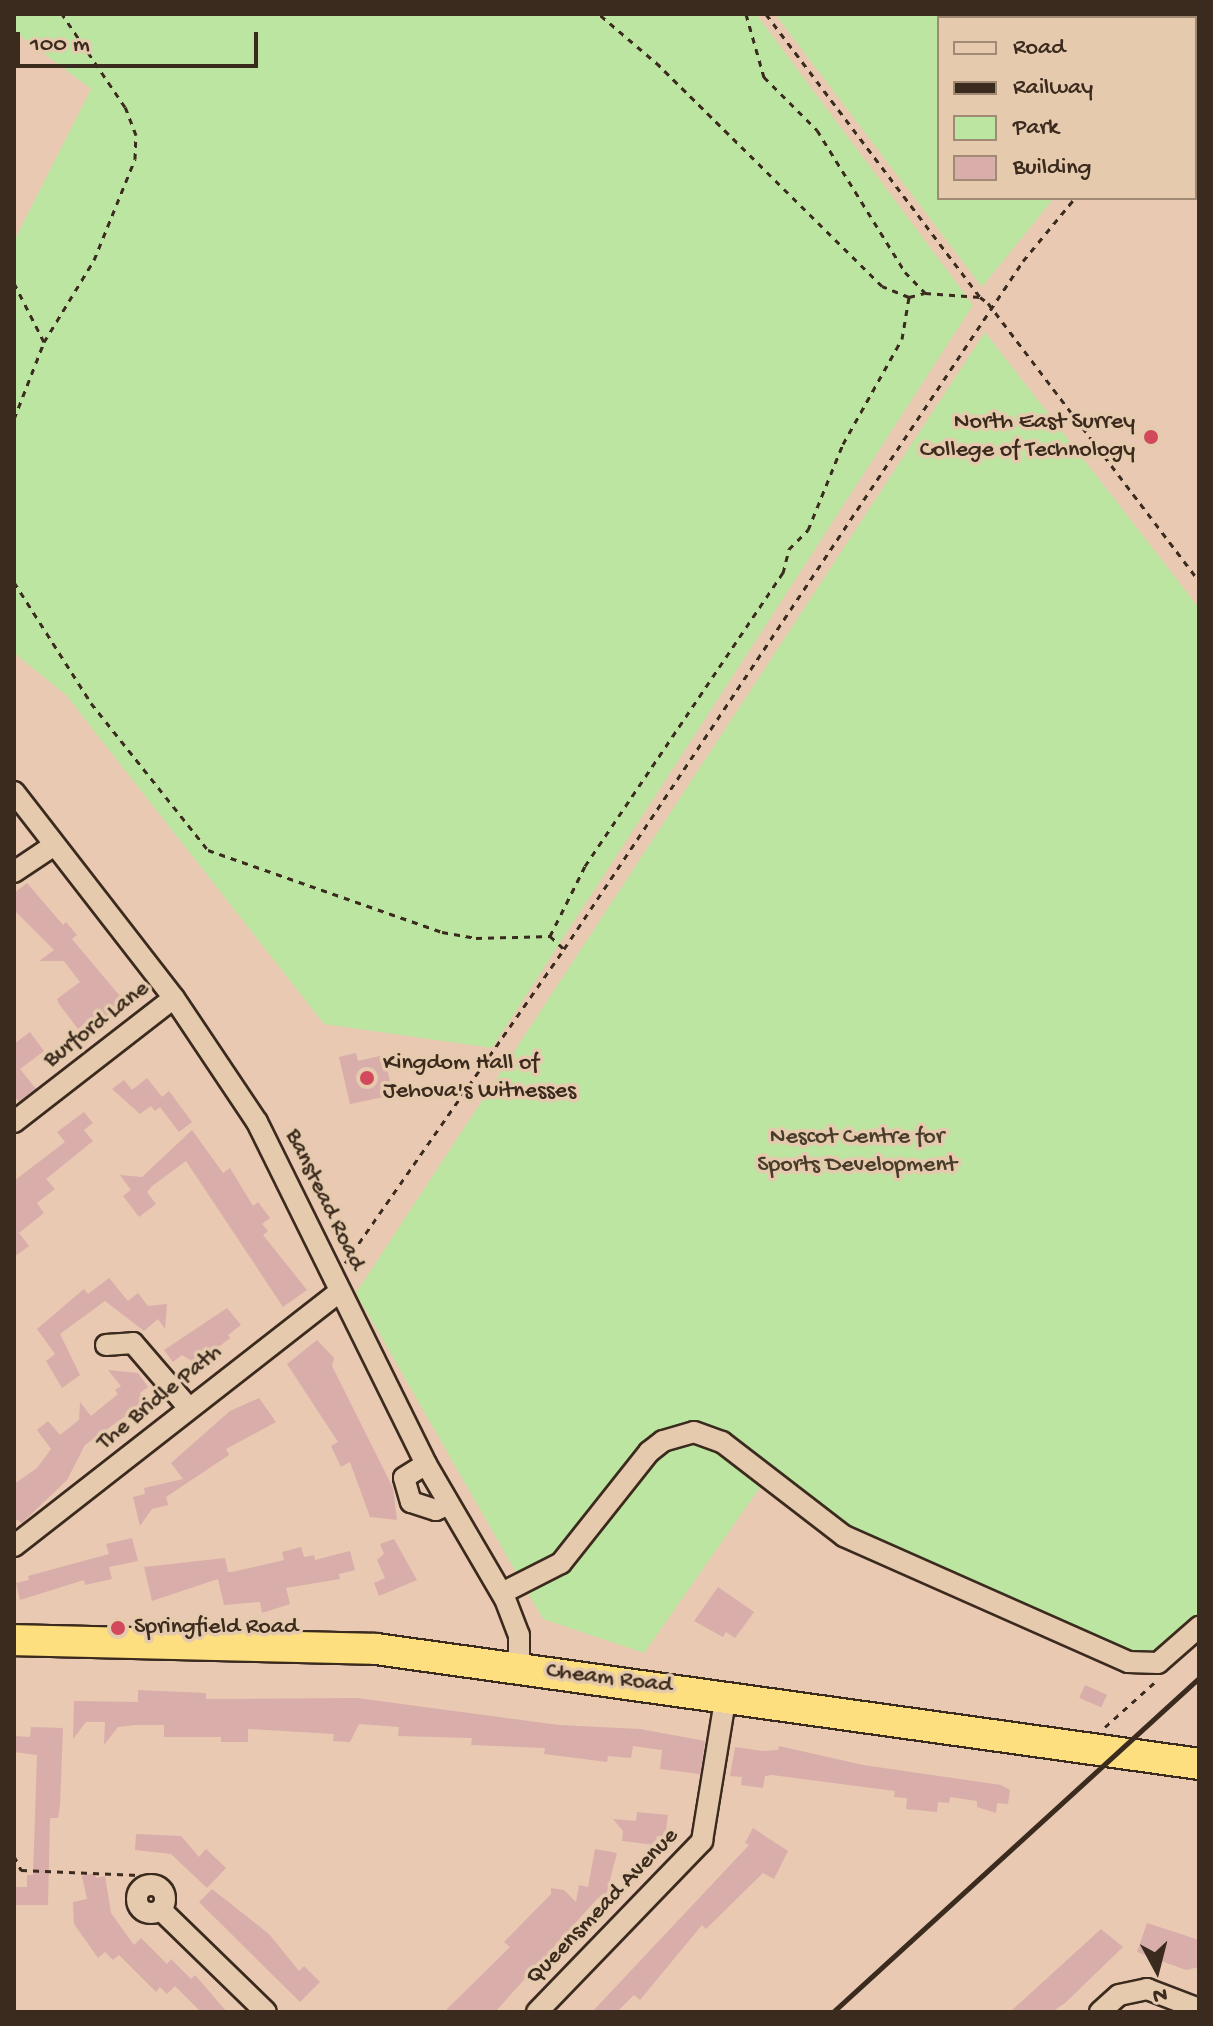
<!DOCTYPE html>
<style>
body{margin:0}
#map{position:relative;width:1213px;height:2026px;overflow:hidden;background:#e9c9b2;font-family:"Gochi Hand",sans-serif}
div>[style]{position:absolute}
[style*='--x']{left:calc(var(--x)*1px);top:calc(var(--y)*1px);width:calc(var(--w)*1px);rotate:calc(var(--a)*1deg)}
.green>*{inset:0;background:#bce5a1}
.building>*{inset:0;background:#d9adaa;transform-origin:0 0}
.path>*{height:3px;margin-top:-1.5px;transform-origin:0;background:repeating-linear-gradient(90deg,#3b2a1e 0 6px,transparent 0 12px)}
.roads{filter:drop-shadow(2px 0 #3b2a1e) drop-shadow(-2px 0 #3b2a1e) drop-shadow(0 2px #3b2a1e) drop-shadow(0 -2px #3b2a1e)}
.minor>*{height:20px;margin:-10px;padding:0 10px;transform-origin:10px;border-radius:10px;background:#e5caad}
.minor>.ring{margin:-10px;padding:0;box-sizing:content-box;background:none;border:20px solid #e5caad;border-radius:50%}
.highway>*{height:30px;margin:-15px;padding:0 15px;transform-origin:15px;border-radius:15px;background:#fddf80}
.rail>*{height:5px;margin:-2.5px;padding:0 2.5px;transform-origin:2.5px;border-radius:2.5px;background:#3b2a1e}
.dots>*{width:22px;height:22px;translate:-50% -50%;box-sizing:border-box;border:4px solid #e5caad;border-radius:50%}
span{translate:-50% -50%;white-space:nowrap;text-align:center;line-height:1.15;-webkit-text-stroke:7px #e5caad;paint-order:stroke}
.poi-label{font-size:24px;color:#3b2a1e}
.right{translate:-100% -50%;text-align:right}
.left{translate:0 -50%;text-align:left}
.street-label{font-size:24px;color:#3b2a1e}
.park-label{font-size:24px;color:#483d2b}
.frame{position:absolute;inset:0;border:16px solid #3b2a1e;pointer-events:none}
.legend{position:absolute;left:937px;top:16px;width:260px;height:184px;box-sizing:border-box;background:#e5caad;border:2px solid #a18a74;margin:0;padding:10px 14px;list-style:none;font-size:24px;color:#3b2a1e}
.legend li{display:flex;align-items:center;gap:16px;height:40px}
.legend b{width:40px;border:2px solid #a18a74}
.north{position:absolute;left:1117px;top:1930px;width:80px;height:80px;-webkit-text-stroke:6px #e5caad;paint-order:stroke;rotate:173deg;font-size:22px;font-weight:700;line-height:32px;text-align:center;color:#3b2a1e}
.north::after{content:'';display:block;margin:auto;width:28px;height:36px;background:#3b2a1e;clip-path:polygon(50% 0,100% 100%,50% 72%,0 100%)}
.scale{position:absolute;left:16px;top:32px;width:242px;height:36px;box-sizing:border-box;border:4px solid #3b2a1e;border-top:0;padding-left:10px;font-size:24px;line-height:28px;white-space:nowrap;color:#3b2a1e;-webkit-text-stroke:6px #e5caad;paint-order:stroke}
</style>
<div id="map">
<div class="green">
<div style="clip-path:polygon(14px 14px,756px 14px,973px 305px,492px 1048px,324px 1024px,66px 695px,14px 653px,14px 241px,91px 89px,14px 31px)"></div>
<div style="clip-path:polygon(775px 14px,1199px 14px,1199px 18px,1195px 23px,1195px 18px,939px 18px,939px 198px,1054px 198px,982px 287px)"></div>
<div style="clip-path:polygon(985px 332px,1199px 608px,1199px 1639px,1157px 1676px,763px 1483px,644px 1653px,543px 1619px,356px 1293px)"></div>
</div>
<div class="building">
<div style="clip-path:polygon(27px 883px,63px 925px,66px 922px,77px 935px,72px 939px,125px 1002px,97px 1027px,91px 1019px,78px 1029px,59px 1004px,57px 999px,80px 982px,64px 961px,39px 961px,54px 950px,14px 910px,14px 893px)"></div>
<div style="clip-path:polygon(30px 1032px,44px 1051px,20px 1069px,36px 1089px,19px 1102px,14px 1096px,14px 1044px)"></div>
<div style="clip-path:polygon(356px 1053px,358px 1061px,384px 1055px,393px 1095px,350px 1104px,339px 1057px)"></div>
<div style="clip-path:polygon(147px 1078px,162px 1097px,169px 1091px,192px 1122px,179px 1132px,160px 1107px,155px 1111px,151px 1106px,140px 1114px,112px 1089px,124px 1080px,132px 1090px)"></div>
<div style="clip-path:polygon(84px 1112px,93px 1123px,84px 1130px,93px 1141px,46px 1179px,55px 1189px,37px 1203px,44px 1213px,19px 1233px,29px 1246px,14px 1257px,14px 1181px,65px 1142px,57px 1132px)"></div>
<div style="clip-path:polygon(192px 1130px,223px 1173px,230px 1168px,253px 1206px,258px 1202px,270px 1218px,262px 1224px,268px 1231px,263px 1235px,307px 1290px,283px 1307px,186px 1161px,152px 1186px,147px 1192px,156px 1204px,139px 1217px,123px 1196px,131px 1190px,120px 1175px,142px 1177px)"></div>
<div style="clip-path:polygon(109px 1278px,128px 1301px,138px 1293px,148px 1306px,167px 1304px,165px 1329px,158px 1319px,144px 1331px,105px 1301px,60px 1334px,80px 1375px,62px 1388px,46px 1361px,55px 1354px,37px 1329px,84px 1289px,88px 1294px)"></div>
<div style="clip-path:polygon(227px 1308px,241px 1325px,228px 1335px,230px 1338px,197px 1364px,182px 1355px,173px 1362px,164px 1350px)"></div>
<div style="clip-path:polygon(317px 1340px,334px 1358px,332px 1366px,393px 1488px,397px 1520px,370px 1517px,350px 1462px,341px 1467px,331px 1446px,338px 1442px,287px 1364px)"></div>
<div style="clip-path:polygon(108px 1370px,138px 1373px,148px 1387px,140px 1393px,148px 1413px,136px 1421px,130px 1413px,85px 1445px,67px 1480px,22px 1523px,14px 1518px,14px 1484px,37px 1468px,51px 1449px,37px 1430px,48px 1421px,60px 1435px,79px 1420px,80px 1402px,91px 1416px,118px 1394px,115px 1390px,121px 1386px)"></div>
<div style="clip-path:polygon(259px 1398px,276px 1422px,226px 1449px,229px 1455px,166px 1497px,168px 1505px,152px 1509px,140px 1526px,133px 1497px,145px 1494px,144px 1488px,183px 1479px,171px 1463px,230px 1411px)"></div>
<div style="clip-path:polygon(132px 1538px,138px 1561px,109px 1567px,112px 1579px,85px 1585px,84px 1580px,20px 1600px,16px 1583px,29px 1580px,28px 1576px,109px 1554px,106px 1544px)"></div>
<div style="clip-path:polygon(394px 1539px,417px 1580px,379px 1596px,374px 1583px,385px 1578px,377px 1560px,384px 1554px,380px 1544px)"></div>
<div style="clip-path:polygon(301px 1547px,304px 1557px,314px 1555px,315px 1560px,350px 1551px,355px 1570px,339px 1574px,340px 1579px,286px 1588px,290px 1604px,262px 1613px,260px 1602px,224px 1605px,218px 1579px,152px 1601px,144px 1567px,225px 1558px,228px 1572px,232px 1572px,284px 1560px,282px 1552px)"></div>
<div style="clip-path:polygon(718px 1587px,754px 1612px,735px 1638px,726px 1632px,723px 1637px,694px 1621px)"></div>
<div style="left:1085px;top:1685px;width:24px;height:14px;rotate:24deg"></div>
<div style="clip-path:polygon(138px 1690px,206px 1693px,206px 1699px,357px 1698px,559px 1725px,640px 1729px,705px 1741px,700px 1774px,660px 1769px,662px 1750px,633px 1746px,631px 1758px,608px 1756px,607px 1762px,544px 1754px,545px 1748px,471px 1745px,472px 1738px,398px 1736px,399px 1727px,359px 1724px,350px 1742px,333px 1741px,334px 1734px,248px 1729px,248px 1742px,221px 1742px,221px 1737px,164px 1737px,164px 1725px,135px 1725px,118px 1727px,104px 1745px,105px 1722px,86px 1722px,73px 1739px,74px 1701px,138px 1702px)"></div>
<div style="clip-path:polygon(31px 1727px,63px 1728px,60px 1806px,58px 1818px,50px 1818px,48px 1905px,14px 1905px,14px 1887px,27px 1887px,27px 1875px,33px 1875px,37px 1755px,14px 1752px,14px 1736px,30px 1737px)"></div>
<div style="clip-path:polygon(779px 1746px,863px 1765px,1001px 1785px,1010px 1790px,1008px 1804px,997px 1803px,996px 1813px,977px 1807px,977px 1801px,950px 1797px,949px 1803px,938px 1802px,937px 1812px,906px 1809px,907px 1798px,894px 1797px,895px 1791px,772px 1775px,765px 1776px,763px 1788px,741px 1785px,742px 1777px,730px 1776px,735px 1747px,762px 1751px,778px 1750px)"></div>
<div style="clip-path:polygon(637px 1812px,668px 1815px,665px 1837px,657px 1836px,655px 1845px,622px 1841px,623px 1831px,613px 1819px,636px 1821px)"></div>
<div style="clip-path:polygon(753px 1828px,788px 1851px,774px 1879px,763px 1873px,706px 1929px,702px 1925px,640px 2000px,634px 1995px,617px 2012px,592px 2012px,749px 1845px,745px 1843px)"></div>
<div style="clip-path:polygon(136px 1834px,181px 1836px,199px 1857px,206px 1849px,226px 1868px,207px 1888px,171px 1854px,135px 1850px)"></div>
<div style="clip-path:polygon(595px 1849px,617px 1853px,605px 1899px,598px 1898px,495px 2012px,444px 2012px,510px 1947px,504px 1942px,551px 1894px,551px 1888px,564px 1890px,576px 1902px,579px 1885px,588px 1887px)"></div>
<div style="clip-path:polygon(95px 1873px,96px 1878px,105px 1876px,111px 1913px,134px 1945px,141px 1938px,167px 1964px,171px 1959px,191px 1979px,195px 1975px,227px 2012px,201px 2012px,175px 1986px,167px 1994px,160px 1987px,156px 1992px,119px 1955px,113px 1960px,105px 1952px,98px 1958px,74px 1924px,73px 1902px,87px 1899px,82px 1876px)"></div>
<div style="clip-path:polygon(212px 1889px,269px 1934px,299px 1971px,304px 1966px,320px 1982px,300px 2002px,199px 1902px)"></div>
<div style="clip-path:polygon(1147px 1923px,1199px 1940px,1199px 1967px,1186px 1970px,1137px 1952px)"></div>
<div style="clip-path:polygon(1101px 1929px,1123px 1947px,1065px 2003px,1052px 2012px,1010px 2012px)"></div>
</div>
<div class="path">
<div style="--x:746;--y:14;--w:66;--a:74.1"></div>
<div style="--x:764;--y:77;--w:75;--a:45"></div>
<div style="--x:817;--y:130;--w:167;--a:58.2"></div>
<div style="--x:905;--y:272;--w:29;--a:46"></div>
<div style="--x:925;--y:293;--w:55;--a:4.2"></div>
<div style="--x:980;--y:297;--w:10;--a:37"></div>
<div style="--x:988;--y:303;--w:349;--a:52.8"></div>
<div style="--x:766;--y:14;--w:355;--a:52.9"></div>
<div style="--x:1195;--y:47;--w:6;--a:-51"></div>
<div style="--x:14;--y:283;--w:66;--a:63"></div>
<div style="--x:909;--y:297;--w:16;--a:-14"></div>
<div style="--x:14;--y:419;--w:83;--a:-68.7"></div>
<div style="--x:44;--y:342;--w:96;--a:-58.6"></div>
<div style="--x:94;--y:260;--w:109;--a:-67.9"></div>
<div style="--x:135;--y:159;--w:24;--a:-88"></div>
<div style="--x:136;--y:135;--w:30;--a:-111"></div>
<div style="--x:125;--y:107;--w:112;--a:-124.1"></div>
<div style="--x:14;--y:582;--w:143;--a:57.5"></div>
<div style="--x:91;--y:703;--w:188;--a:51.5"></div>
<div style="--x:208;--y:850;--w:248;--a:19.3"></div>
<div style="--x:442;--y:932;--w:35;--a:10"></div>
<div style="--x:476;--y:938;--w:74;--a:-1.5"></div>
<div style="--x:550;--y:936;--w:78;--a:-63.4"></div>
<div style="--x:585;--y:866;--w:354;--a:-56"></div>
<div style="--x:783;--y:573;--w:25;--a:-76"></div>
<div style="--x:789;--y:549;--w:27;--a:-45"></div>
<div style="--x:808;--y:530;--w:93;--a:-67.9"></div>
<div style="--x:843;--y:444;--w:120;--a:-60.7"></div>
<div style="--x:902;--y:339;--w:43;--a:-80.5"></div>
<div style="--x:909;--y:297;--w:29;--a:-158"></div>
<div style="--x:882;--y:286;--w:313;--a:-135.3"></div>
<div style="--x:660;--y:66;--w:80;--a:-139.6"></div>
<div style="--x:550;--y:936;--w:19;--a:43"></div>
<div style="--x:345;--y:1263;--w:383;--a:-55.1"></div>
<div style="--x:564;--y:949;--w:827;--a:-56.29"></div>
<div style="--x:1023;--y:261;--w:82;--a:-50.5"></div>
<div style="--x:1105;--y:1727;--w:69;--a:-42"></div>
<div style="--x:14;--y:1856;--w:16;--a:63"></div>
<div style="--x:21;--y:1870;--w:118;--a:2.4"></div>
<div style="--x:139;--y:1875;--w:13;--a:51"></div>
</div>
<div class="roads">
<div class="minor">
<div style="--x:14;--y:792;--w:261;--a:52.2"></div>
<div style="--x:174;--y:998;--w:149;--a:56.2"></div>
<div style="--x:257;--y:1122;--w:381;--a:63.7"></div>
<div style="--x:426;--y:1464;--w:156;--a:59.7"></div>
<div style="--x:505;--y:1599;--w:39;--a:69"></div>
<div style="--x:519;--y:1635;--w:32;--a:90"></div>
<div style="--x:14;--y:872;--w:47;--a:-33.7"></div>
<div style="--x:14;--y:1122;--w:202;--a:-37.8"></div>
<div style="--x:106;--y:1345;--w:27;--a:-4"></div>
<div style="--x:133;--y:1343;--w:86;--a:49.3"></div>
<div style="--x:426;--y:1464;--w:26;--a:148"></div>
<div style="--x:404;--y:1478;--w:25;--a:74"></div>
<div style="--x:411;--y:1502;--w:26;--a:18"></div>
<div style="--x:436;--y:1510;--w:14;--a:-25"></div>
<div style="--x:14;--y:1546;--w:414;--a:-38"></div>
<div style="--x:502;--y:1593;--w:66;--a:-27"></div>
<div style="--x:561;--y:1563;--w:142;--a:-51.6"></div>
<div style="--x:649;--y:1452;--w:18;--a:-38"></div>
<div style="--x:663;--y:1441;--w:32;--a:-16"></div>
<div style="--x:694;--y:1432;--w:30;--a:20"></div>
<div style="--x:722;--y:1442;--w:154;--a:37.6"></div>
<div style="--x:844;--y:1536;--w:311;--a:23.9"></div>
<div style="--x:1128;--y:1662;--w:30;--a:2"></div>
<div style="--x:1158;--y:1663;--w:55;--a:-41.3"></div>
<div class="ring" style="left:137px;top:1885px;width:8px;height:8px"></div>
<div style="--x:161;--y:1910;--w:146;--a:44.2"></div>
<div style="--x:537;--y:2012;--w:238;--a:-46"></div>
<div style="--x:702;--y:1841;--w:149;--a:-80.7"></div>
<div style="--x:1100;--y:2012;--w:25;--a:-42"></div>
<div style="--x:1119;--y:1995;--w:29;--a:-12"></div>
<div style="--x:1147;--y:1989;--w:56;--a:21"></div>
</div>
<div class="highway">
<div style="--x:14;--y:1640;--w:362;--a:1.4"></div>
<div style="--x:376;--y:1649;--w:831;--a:7.95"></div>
</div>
</div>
<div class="rail">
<div style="--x:833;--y:2012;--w:495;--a:-42.4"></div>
</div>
<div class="dots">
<div style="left:1151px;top:437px;background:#d1495b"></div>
<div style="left:367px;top:1078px;background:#d1495b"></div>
<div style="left:118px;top:1628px;background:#d1495b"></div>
</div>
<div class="poi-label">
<span class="right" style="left:1135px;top:437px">North East Surrey<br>College of Technology</span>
<span class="left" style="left:383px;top:1078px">Kingdom Hall of<br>Jehova's Witnesses</span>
<span class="left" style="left:134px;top:1628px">Springfield Road</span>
</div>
<div class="street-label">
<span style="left:97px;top:1025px;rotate:-38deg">Burford Lane</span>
<span style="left:324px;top:1200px;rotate:64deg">Banstead Road</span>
<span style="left:160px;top:1398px;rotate:-39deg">The Bridle Path</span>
<span style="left:609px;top:1679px;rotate:7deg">Cheam Road</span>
<span style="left:603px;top:1907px;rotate:-46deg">Queensmead Avenue</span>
</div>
<div class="park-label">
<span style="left:857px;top:1152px">Nescot Centre for<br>Sports Development</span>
</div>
<div class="frame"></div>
<ul class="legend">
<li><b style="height:10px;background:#e5caad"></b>Road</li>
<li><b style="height:10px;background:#3b2a1e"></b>Railway</li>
<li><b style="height:22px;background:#bce5a1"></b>Park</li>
<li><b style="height:22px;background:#d9adaa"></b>Building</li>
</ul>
<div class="north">N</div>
<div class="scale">100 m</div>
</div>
